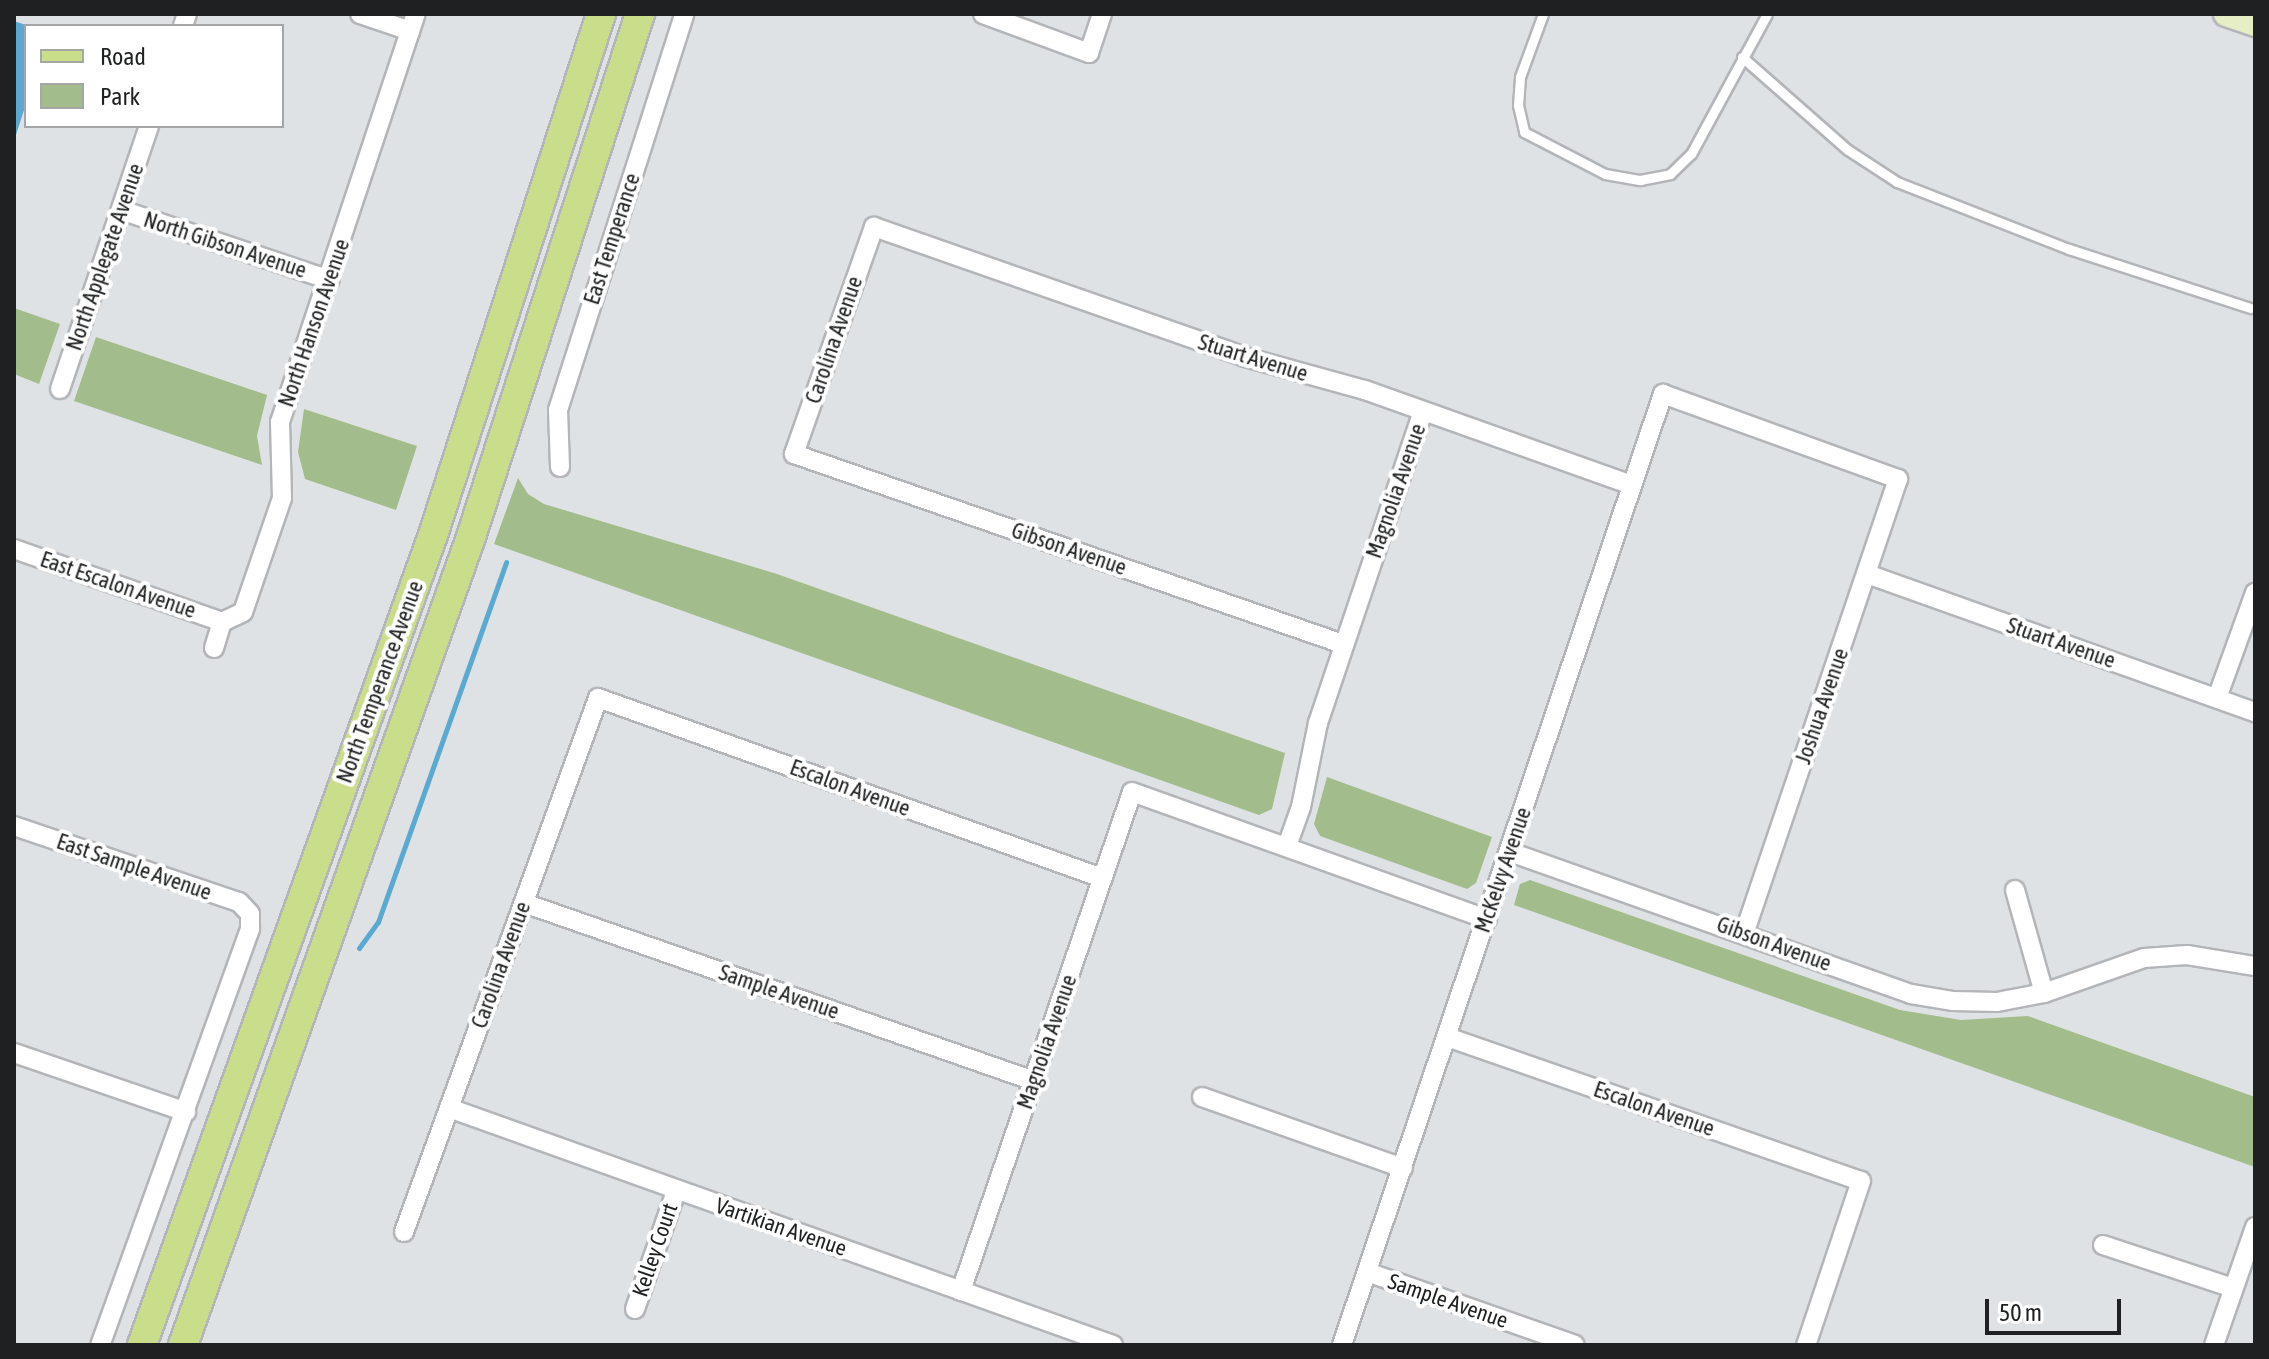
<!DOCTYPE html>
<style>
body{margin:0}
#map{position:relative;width:2269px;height:1359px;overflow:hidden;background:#dfe2e5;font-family:"Asap Condensed",sans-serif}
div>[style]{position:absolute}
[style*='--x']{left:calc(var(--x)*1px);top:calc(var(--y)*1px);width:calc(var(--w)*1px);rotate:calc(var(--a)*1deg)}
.green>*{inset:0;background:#a2bd8b}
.water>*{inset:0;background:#5aa9d1}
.stream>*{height:5px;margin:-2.5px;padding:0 2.5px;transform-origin:2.5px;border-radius:2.5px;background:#5aa9d1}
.roads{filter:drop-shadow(2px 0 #b3b5b9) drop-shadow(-2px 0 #b3b5b9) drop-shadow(0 2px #b3b5b9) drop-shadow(0 -2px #b3b5b9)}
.service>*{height:9px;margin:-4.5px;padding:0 4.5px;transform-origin:4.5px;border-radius:4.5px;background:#fff}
.minor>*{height:18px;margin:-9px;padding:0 9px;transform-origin:9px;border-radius:9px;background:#fff}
.secondary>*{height:24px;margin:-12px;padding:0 12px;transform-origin:12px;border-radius:12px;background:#e5eec5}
.primary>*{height:28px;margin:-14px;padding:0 14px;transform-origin:14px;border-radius:14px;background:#cadd8b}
span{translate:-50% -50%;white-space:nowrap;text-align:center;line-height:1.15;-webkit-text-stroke:8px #fff;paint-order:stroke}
.street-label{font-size:22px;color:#1f2021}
.frame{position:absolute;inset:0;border:16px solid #1f2021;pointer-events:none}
.legend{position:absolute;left:24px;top:24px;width:260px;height:104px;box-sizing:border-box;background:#fff;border:2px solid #a5a6a6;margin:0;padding:10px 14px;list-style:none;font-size:24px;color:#1f2021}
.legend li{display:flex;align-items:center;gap:16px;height:40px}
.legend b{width:40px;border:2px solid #a5a6a6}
.scale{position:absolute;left:1985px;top:1299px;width:136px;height:36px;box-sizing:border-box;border:4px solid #1f2021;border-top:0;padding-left:10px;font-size:24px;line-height:28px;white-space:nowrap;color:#1f2021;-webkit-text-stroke:6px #fff;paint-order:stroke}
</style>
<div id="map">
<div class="green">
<div style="clip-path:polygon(14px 308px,60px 324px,39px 384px,14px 374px)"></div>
<div style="clip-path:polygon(96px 337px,267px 395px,257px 436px,262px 465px,74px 401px)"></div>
<div style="clip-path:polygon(304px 409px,417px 446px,396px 510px,305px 479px,298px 452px)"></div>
<div style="clip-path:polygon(518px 478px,528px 494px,544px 504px,777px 574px,1285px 753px,1272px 809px,1259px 815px,494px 544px)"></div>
<div style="clip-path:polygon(1327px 777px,1492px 837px,1476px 883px,1467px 889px,1320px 836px,1314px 824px)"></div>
<div style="clip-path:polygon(1530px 880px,1900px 1010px,1961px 1020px,2028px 1016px,2255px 1097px,2255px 1167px,1514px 905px,1520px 884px)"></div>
</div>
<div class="water">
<div style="clip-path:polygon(14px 21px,29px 26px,26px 104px,14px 141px)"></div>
</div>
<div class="stream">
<div style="--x:359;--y:948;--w:32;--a:-54"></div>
<div style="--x:378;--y:922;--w:382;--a:-70.4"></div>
</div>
<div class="roads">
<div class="service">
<div style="--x:1543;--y:14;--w:67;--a:110.1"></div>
<div style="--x:1520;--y:77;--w:28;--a:94"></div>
<div style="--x:1518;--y:105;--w:28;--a:77"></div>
<div style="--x:1524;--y:132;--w:91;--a:27.4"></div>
<div style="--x:1605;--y:174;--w:36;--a:10"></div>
<div style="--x:1640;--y:180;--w:31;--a:-11"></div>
<div style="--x:1670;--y:174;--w:29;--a:-44"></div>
<div style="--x:1691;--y:154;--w:159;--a:-61.5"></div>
<div style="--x:1742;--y:57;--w:141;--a:41.3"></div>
<div style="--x:1848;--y:150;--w:59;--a:33.1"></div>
<div style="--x:1897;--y:182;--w:185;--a:21.3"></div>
<div style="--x:2069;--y:249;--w:191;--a:18"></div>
</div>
<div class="minor">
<div style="--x:360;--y:14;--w:53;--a:18.8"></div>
<div style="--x:983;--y:14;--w:113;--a:20.2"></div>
<div style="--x:1089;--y:53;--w:41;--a:-71.6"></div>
<div style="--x:183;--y:26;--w:13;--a:-72"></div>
<div style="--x:121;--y:210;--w:220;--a:18.5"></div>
<div style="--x:60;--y:389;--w:278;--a:-71.3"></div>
<div style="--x:560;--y:467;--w:57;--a:-92"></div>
<div style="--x:558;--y:410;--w:416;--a:-72.3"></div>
<div style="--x:14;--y:549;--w:220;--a:19.3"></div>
<div style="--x:1867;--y:574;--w:412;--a:19.6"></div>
<div style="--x:222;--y:622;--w:23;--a:-25"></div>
<div style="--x:243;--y:612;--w:120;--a:-71.1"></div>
<div style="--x:282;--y:498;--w:76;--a:-91.5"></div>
<div style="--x:280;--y:422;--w:430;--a:-71.6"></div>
<div style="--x:1343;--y:644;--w:581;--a:-160.91"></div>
<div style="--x:794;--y:454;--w:241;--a:-70.6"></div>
<div style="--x:874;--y:227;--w:393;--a:19.3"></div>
<div style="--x:1245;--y:357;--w:124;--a:15.4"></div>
<div style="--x:1365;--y:390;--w:283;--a:19.6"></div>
<div style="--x:214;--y:648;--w:27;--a:-73"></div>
<div style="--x:2217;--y:698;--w:112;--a:-70.1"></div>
<div style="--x:14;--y:826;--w:237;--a:18.7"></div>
<div style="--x:239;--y:902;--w:16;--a:47"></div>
<div style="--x:250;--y:914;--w:15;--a:90"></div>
<div style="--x:250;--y:929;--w:442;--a:109.8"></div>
<div style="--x:1287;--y:846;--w:41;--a:-70.3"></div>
<div style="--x:1301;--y:807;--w:86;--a:-78.6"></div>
<div style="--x:1318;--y:723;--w:329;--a:-71.4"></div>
<div style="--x:1510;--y:852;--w:425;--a:19.5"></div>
<div style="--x:1911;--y:994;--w:43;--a:9.5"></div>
<div style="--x:1953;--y:1001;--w:44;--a:1.3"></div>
<div style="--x:1997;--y:1002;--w:48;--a:-10.8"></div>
<div style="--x:2044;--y:993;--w:106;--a:-19.3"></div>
<div style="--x:2144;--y:958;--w:43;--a:-4"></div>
<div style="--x:2187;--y:955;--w:69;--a:9.2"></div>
<div style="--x:2015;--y:890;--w:107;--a:74.3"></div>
<div style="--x:524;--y:903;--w:540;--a:19.24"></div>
<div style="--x:1447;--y:1037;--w:438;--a:19.2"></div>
<div style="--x:1861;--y:1181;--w:173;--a:108.5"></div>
<div style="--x:14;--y:1053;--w:182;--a:18.9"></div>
<div style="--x:1202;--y:1097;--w:213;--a:19.5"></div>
<div style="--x:449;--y:1108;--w:705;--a:19.64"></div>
<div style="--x:404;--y:1232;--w:568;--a:-70.03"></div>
<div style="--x:598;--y:698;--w:535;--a:19.65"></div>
<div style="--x:2103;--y:1245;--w:137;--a:18.3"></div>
<div style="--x:1367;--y:1272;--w:220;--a:19.3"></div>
<div style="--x:961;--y:1291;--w:527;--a:-71.08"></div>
<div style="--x:1132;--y:792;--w:377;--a:19.7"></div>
<div style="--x:635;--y:1309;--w:125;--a:-70.8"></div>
<div style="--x:1342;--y:1345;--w:1004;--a:-71.35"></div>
<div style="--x:1663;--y:394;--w:250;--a:19.9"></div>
<div style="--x:1898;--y:479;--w:478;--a:108.7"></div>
<div style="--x:2214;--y:1345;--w:125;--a:-70.8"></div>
</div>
<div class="secondary">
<div style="--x:2226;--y:14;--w:31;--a:19"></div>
</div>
<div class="primary">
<div style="--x:142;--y:1345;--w:864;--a:-70.24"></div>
<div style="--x:434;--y:532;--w:544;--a:-72.13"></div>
<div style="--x:183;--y:1345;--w:855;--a:-70.38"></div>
<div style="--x:470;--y:540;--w:553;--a:-72.09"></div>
</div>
</div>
<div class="street-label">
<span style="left:612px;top:239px;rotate:-72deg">East Temperance</span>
<span style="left:225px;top:245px;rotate:18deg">North Gibson Avenue</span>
<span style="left:105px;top:257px;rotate:-71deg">North Applegate Avenue</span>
<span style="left:314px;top:323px;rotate:-71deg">North Hanson Avenue</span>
<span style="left:834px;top:340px;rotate:-71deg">Carolina Avenue</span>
<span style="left:1253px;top:358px;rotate:17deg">Stuart Avenue</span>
<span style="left:1396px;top:491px;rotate:-71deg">Magnolia Avenue</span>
<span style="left:1069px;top:549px;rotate:19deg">Gibson Avenue</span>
<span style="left:118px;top:585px;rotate:19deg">East Escalon Avenue</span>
<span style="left:2061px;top:643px;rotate:19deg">Stuart Avenue</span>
<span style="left:380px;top:682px;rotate:-70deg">North Temperance Avenue</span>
<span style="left:1822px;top:706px;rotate:-71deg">Joshua Avenue</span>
<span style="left:850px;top:788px;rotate:20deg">Escalon Avenue</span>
<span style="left:134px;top:867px;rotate:19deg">East Sample Avenue</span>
<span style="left:1503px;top:870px;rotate:-71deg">McKelvy Avenue</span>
<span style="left:1774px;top:944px;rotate:20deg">Gibson Avenue</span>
<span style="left:501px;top:965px;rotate:-70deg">Carolina Avenue</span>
<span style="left:779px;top:992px;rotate:19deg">Sample Avenue</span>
<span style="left:1047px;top:1042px;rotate:-71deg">Magnolia Avenue</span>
<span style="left:1654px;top:1109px;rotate:19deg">Escalon Avenue</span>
<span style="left:781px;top:1227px;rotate:19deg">Vartikian Avenue</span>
<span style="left:655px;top:1250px;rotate:-71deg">Kelley Court</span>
<span style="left:1448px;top:1301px;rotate:19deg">Sample Avenue</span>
</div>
<div class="frame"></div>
<ul class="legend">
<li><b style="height:10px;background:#cadd8b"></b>Road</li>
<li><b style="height:22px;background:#a2bd8b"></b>Park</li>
</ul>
<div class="scale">50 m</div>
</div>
